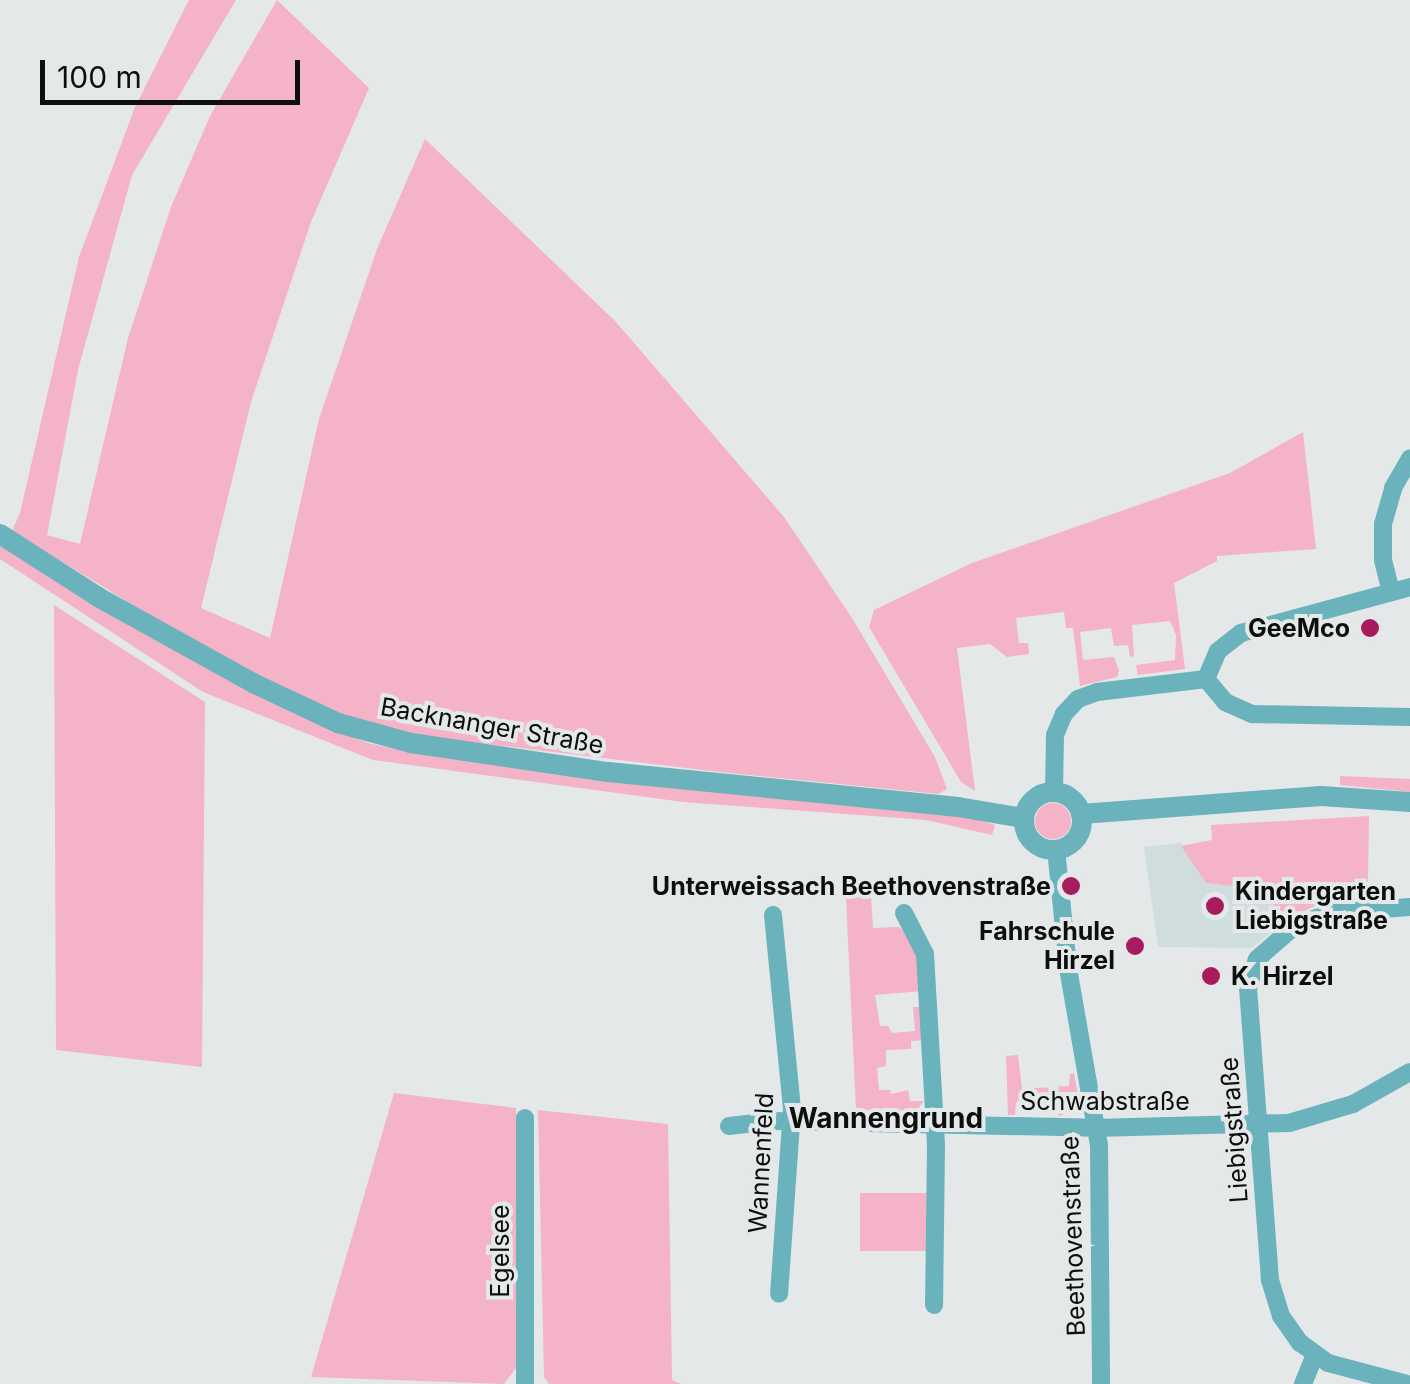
<!DOCTYPE html>
<meta charset="utf-8">
<style>
body{margin:0}
#map{position:relative;width:1410px;height:1384px;overflow:hidden;background:#e4e8e8;font-family:Inter,sans-serif}
div>[style]{position:absolute}
[style*='--x']{left:calc(var(--x)*1px);top:calc(var(--y)*1px);width:calc(var(--w)*1px);rotate:calc(var(--a)*1deg)}
.built>*{inset:0;background:#d0dddf}
.green>*{inset:0;background:#f5b3c8;transform-origin:0 0}
.round{border-radius:50%}
.minor>*{height:18px;margin:-9px;padding:0 9px;transform-origin:9px;border-radius:9px;background:#6ab2bc}
.tertiary>*{height:20px;margin:-10px;padding:0 10px;transform-origin:10px;border-radius:10px;background:#6ab2bc}
.tertiary>.ring{margin:-10px;padding:0;box-sizing:content-box;background:none;border:20px solid #6ab2bc;border-radius:50%}
.dots>*{width:28px;height:28px;translate:-50% -50%;box-sizing:border-box;border:5px solid #e4e8e8;border-radius:50%}
span{translate:-50% -50%;white-space:nowrap;text-align:center;line-height:1.15;-webkit-text-stroke:8px #e4e8e8;paint-order:stroke}
.poi-label{font-size:25px;color:#0d0e0e;font-weight:700}
.right{translate:-100% -50%;text-align:right}
.left{translate:0 -50%;text-align:left}
.street-label{font-size:25px;color:#0d0e0e}
.neighbourhood-label{font-size:28px;color:#0d0e0e;font-weight:700}
.scale{position:absolute;left:40px;top:60px;width:260px;height:45px;box-sizing:border-box;border:5px solid #0d0e0e;border-top:0;padding-left:12px;font-size:30px;line-height:35px;white-space:nowrap;color:#0d0e0e;-webkit-text-stroke:8px #e4e8e8;paint-order:stroke}
</style>
<div id="map">
<div class="built">
<div style="clip-path:polygon(1181px 843px,1206px 883px,1255px 889px,1289px 918px,1252px 948px,1158px 947px,1144px 847px)"></div>
</div>
<div class="green">
<div style="clip-path:polygon(189px 0,236px 0,132px 175px,78px 370px,47px 535px,80px 544px,128px 338px,171px 207px,210px 116px,277px 0,369px 88px,311px 222px,251px 402px,201px 608px,270px 638px,319px 419px,377px 249px,425px 139px,616px 322px,784px 517px,852px 618px,935px 757px,947px 789px,938px 794px,719px 772px,396px 733px,335px 713px,267px 680px,182px 635px,12px 531px,20px 513px,79px 257px,135px 107px)"></div>
<div style="clip-path:polygon(1303px 432px,1316px 549px,1217px 556px,1217px 561px,1174px 583px,1185px 669px,1138px 675px,1136px 665px,1175px 660px,1176px 635px,1170px 621px,1132px 625px,1134px 656px,1130px 657px,1128px 645px,1114px 646px,1111px 628px,1080px 632px,1083px 660px,1114px 657px,1119px 671px,1117px 677px,1080px 686px,1073px 628px,1066px 628px,1064px 612px,1016px 618px,1019px 643px,1028px 643px,1029px 654px,1007px 657px,990px 644px,957px 648px,975px 791px,961px 782px,869px 627px,874px 610px,972px 563px,1230px 473px)"></div>
<div style="clip-path:polygon(0 540px,327px 726px,368px 743px,409px 752px,955px 813px,995px 825px,992px 835px,926px 820px,683px 802px,373px 760px,203px 692px,0 559px)"></div>
<div style="clip-path:polygon(54px 605px,205px 702px,202px 1067px,56px 1050px)"></div>
<div style="clip-path:polygon(1340px 776px,1410px 779px,1410px 792px,1340px 785px)"></div>
<div class="round" style="left:1035px;top:803px;width:36px;height:36px"></div>
<div style="clip-path:polygon(1369px 816px,1368px 882px,1316px 891px,1315px 906px,1289px 918px,1255px 889px,1206px 883px,1181px 846px,1212px 840px,1211px 825px)"></div>
<div style="clip-path:polygon(871px 897px,873px 928px,899px 927px,917px 943px,923px 991px,875px 995px,880px 1026px,888px 1026px,892px 1033px,915px 1031px,913px 1007px,921px 1007px,924px 1040px,911px 1041px,911px 1049px,886px 1050px,886px 1066px,877px 1068px,879px 1090px,890px 1090px,891px 1094px,908px 1090px,910px 1101px,924px 1101px,916px 1111px,856px 1110px,846px 898px)"></div>
<div style="clip-path:polygon(1018px 1055px,1022px 1089px,1069px 1086px,1070px 1074px,1074px 1073px,1079px 1100px,1075px 1111px,1058px 1116px,1058px 1108px,1048px 1107px,1047px 1103px,1016px 1102px,1015px 1115px,1008px 1115px,1006px 1056px)"></div>
<div style="clip-path:polygon(394px 1093px,516px 1108px,519px 1364px,504px 1384px,311px 1377px)"></div>
<div style="clip-path:polygon(538px 1110px,668px 1124px,672px 1380px,681px 1384px,549px 1384px,544px 1377px)"></div>
<div style="left:927px;top:1193px;width:58px;height:67px;rotate:90deg"></div>
</div>
<div class="minor">
<div style="--x:1391;--y:592;--w:33;--a:-104"></div>
<div style="--x:1383;--y:560;--w:36;--a:-90"></div>
<div style="--x:1383;--y:524;--w:37;--a:-74"></div>
<div style="--x:1393;--y:488;--w:34;--a:-60"></div>
<div style="--x:1206;--y:679;--w:30;--a:50"></div>
<div style="--x:1225;--y:702;--w:30;--a:24"></div>
<div style="--x:1252;--y:714;--w:158;--a:1.1"></div>
<div style="--x:1054;--y:792;--w:57;--a:-89"></div>
<div style="--x:1055;--y:735;--w:23;--a:-67"></div>
<div style="--x:1064;--y:714;--w:21;--a:-47"></div>
<div style="--x:1078;--y:699;--w:20;--a:-20"></div>
<div style="--x:1097;--y:692;--w:110;--a:-6.8"></div>
<div style="--x:1206;--y:679;--w:30;--a:-67"></div>
<div style="--x:1218;--y:651;--w:29;--a:-38"></div>
<div style="--x:1241;--y:633;--w:175;--a:-15.2"></div>
<div style="--x:1056;--y:849;--w:120;--a:84.2"></div>
<div style="--x:1068;--y:968;--w:180;--a:80.1"></div>
<div style="--x:1099;--y:1145;--w:239;--a:89.5"></div>
<div style="--x:904;--y:913;--w:46;--a:62.9"></div>
<div style="--x:925;--y:954;--w:192;--a:86.7"></div>
<div style="--x:936;--y:1146;--w:159;--a:90.7"></div>
<div style="--x:773;--y:915;--w:195;--a:84.4"></div>
<div style="--x:792;--y:1109;--w:185;--a:94"></div>
<div style="--x:525;--y:1118;--w:266;--a:90"></div>
<div style="--x:729;--y:1126;--w:44;--a:-6.5"></div>
<div style="--x:773;--y:1121;--w:322;--a:1.2"></div>
<div style="--x:1095;--y:1128;--w:194;--a:-1.5"></div>
<div style="--x:1289;--y:1123;--w:67;--a:-16.5"></div>
<div style="--x:1353;--y:1104;--w:65;--a:-29.3"></div>
<div style="--x:1303;--y:1384;--w:31;--a:-68"></div>
<div style="--x:1407;--y:1384;--w:82;--a:-165.1"></div>
<div style="--x:1328;--y:1363;--w:34;--a:-144"></div>
<div style="--x:1300;--y:1343;--w:33;--a:-125"></div>
<div style="--x:1281;--y:1316;--w:38;--a:-107"></div>
<div style="--x:1270;--y:1280;--w:293;--a:-94.3"></div>
<div style="--x:1248;--y:988;--w:30;--a:-73"></div>
<div style="--x:1257;--y:959;--w:52;--a:-41.1"></div>
<div style="--x:1296;--y:925;--w:36;--a:-19"></div>
<div style="--x:1330;--y:913;--w:80;--a:-4.3"></div>
</div>
<div class="tertiary">
<div style="--x:0;--y:534;--w:117;--a:32.7"></div>
<div style="--x:98;--y:597;--w:179;--a:29"></div>
<div style="--x:255;--y:684;--w:92;--a:25.2"></div>
<div style="--x:338;--y:723;--w:76;--a:15.3"></div>
<div style="--x:411;--y:743;--w:199;--a:8.4"></div>
<div style="--x:608;--y:772;--w:352;--a:5.7"></div>
<div style="--x:958;--y:807;--w:67;--a:9.5"></div>
<div class="ring" style="left:1024px;top:792px;width:38px;height:38px"></div>
<div style="--x:1081;--y:814;--w:241;--a:-4.3"></div>
<div style="--x:1321;--y:796;--w:89;--a:3.9"></div>
</div>
<div class="dots">
<div style="left:1370px;top:628px;background:#a81c5f"></div>
<div style="left:1071px;top:886px;background:#a81c5f"></div>
<div style="left:1215px;top:906px;background:#a81c5f"></div>
<div style="left:1135px;top:946px;background:#a81c5f"></div>
<div style="left:1211px;top:976px;background:#a81c5f"></div>
</div>
<div class="poi-label">
<span class="right" style="left:1350px;top:628px">GeeMco</span>
<span class="right" style="left:1051px;top:886px">Unterweissach Beethovenstraße</span>
<span class="left" style="left:1235px;top:906px">Kindergarten<br>Liebigstraße</span>
<span class="right" style="left:1115px;top:946px">Fahrschule<br>Hirzel</span>
<span class="left" style="left:1231px;top:976px">K. Hirzel</span>
</div>
<div class="street-label">
<span style="left:492px;top:726px;rotate:10deg">Backnanger Straße</span>
<span style="left:1105px;top:1101px">Schwabstraße</span>
<span style="left:1234px;top:1130px;rotate:-94deg">Liebigstraße</span>
<span style="left:761px;top:1163px;rotate:-87deg">Wannenfeld</span>
<span style="left:1073px;top:1236px;rotate:-92deg">Beethovenstraße</span>
<span style="left:500px;top:1251px;rotate:-90deg">Egelsee</span>
</div>
<div class="neighbourhood-label">
<span style="left:886px;top:1118px">Wannengrund</span>
</div>
<div class="scale">100 m</div>
</div>
